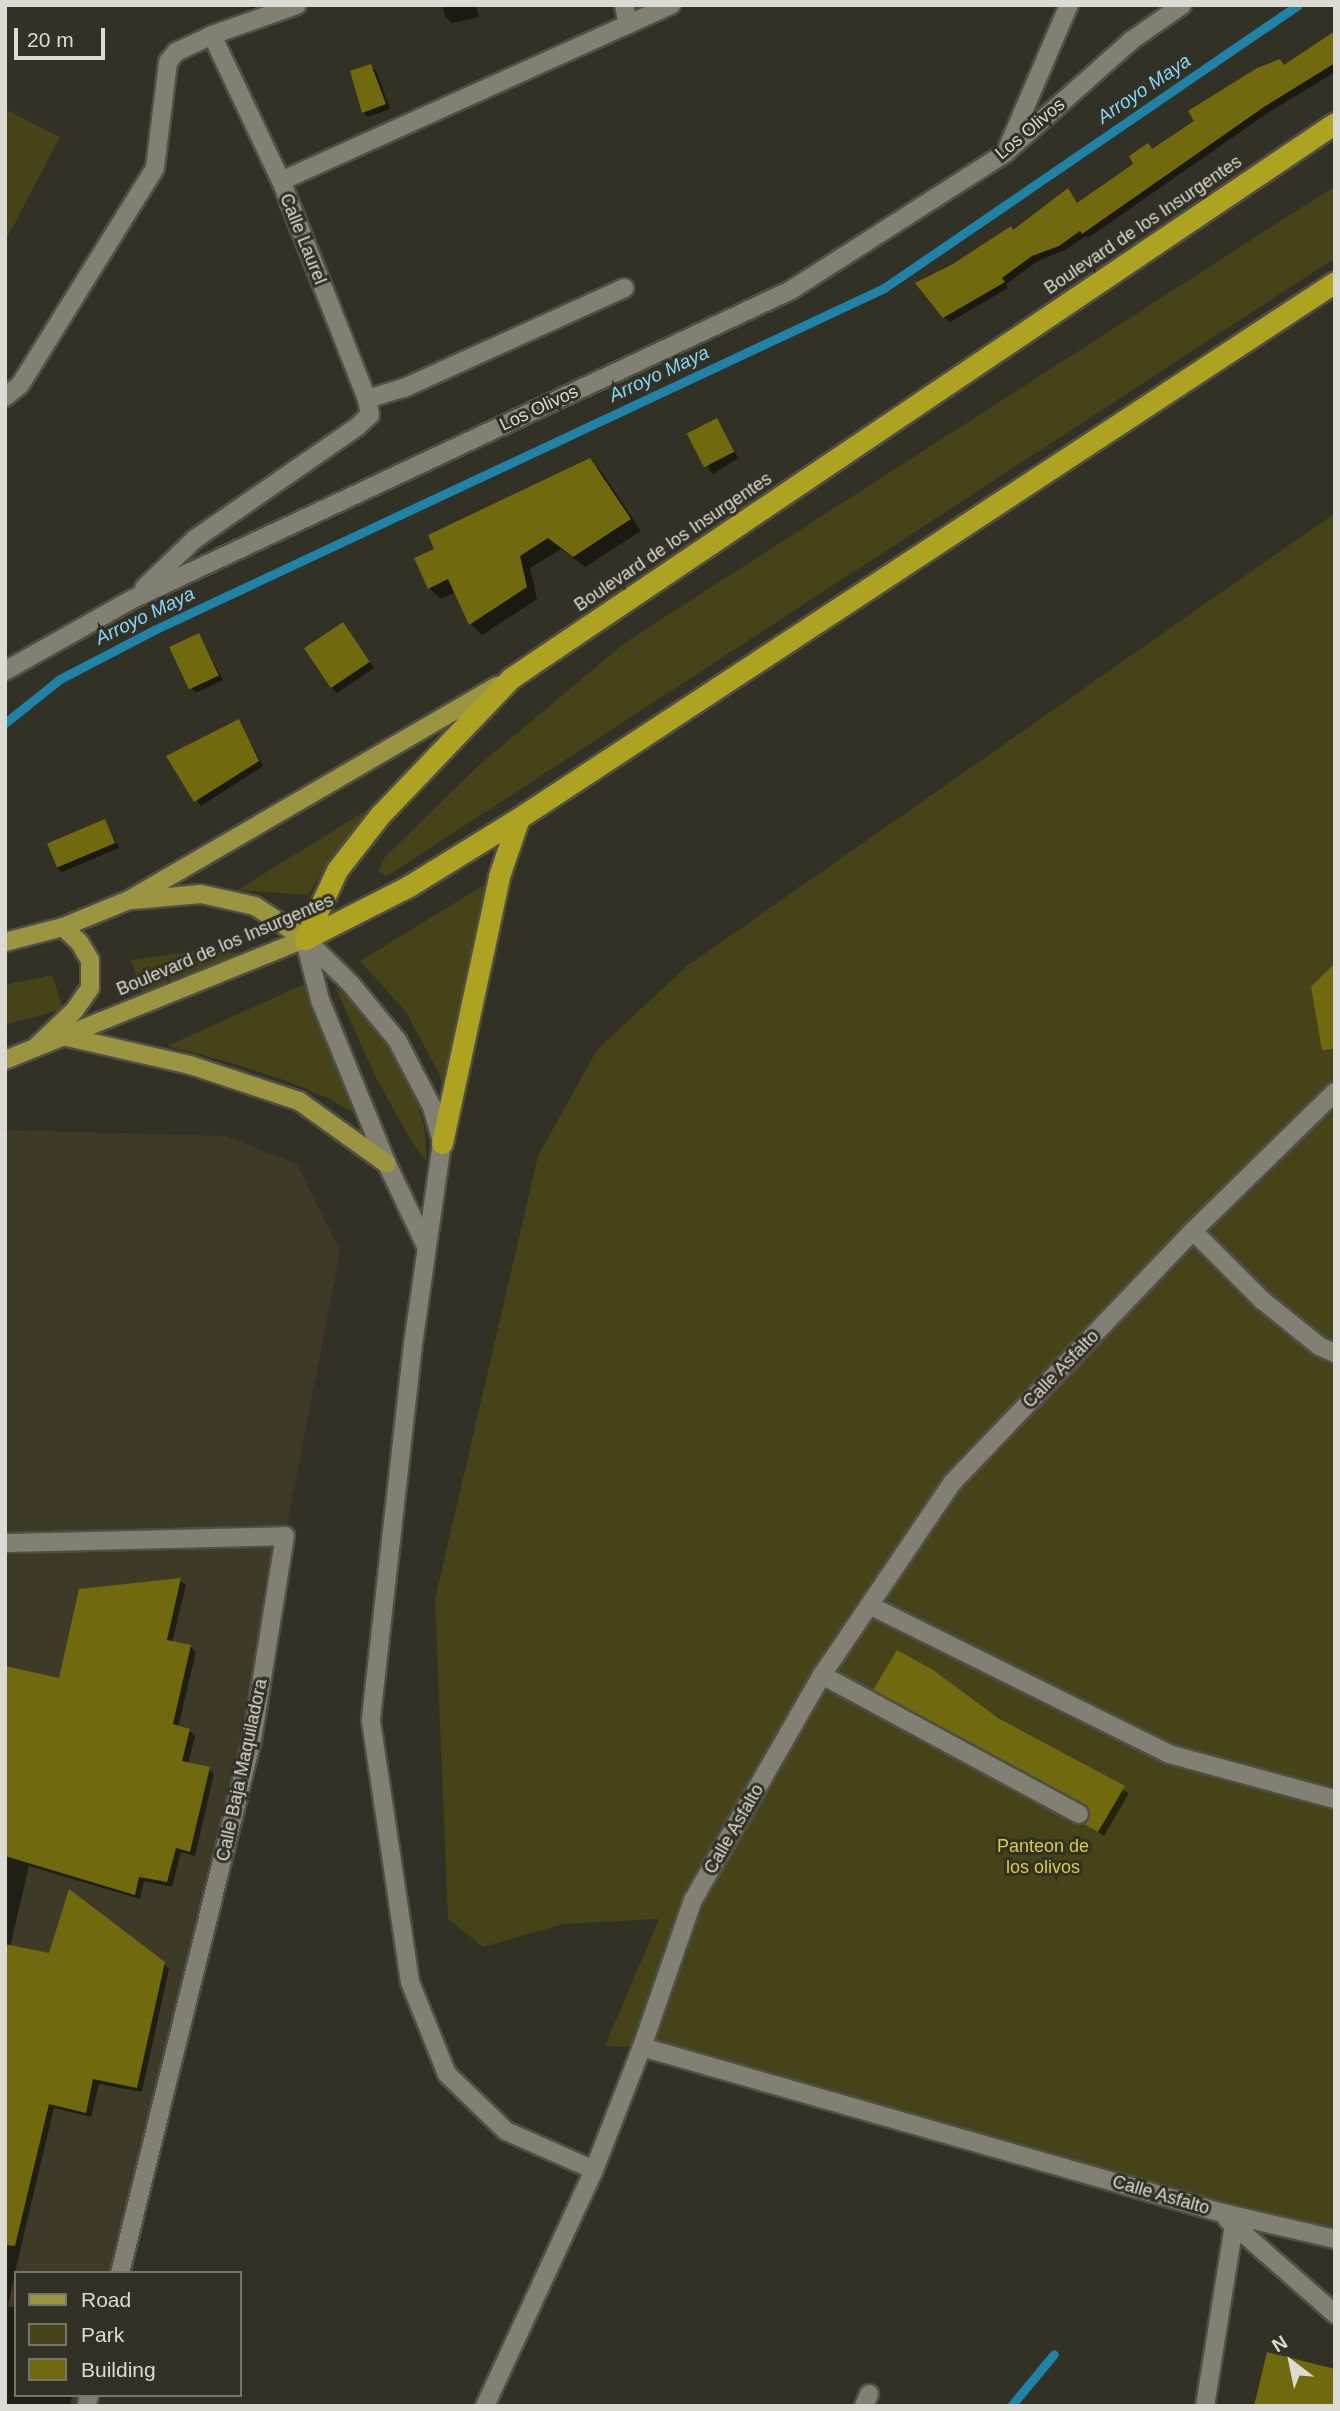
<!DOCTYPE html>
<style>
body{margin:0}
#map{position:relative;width:1340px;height:2411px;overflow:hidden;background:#323125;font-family:Arial,sans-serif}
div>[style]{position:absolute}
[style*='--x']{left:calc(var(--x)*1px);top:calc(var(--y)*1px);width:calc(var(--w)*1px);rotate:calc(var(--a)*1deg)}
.built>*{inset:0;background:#3d3b28}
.green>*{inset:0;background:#464318}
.shadow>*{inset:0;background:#0007}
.stream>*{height:9px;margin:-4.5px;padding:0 4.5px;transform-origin:4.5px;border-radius:4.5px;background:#1f82a7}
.building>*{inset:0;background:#70690e;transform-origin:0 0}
.roads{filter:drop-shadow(2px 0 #504f45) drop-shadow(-2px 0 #504f45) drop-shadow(0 2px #504f45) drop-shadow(0 -2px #504f45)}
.minor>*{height:18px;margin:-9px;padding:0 9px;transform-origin:9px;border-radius:9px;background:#818072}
.major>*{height:18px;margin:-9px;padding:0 9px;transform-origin:9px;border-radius:9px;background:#9b9541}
.highway>*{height:21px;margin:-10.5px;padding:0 10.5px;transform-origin:10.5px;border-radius:10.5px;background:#ada320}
span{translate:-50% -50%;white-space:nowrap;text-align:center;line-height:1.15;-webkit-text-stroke:6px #323125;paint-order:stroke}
.street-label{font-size:18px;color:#dbdbd3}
.park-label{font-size:18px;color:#d9cd3b}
.water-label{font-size:19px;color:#85d7fc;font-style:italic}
.frame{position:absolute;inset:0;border:7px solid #dbdbd3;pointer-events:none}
.legend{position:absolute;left:14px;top:2271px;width:228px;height:126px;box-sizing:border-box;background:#323125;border:2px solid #76756b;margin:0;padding:9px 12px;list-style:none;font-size:21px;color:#dbdbd3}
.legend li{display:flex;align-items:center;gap:14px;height:35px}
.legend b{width:35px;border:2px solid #76756b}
.north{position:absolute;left:1256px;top:2327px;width:70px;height:70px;-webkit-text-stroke:5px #323125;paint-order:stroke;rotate:328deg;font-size:19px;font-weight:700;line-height:28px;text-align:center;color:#dbdbd3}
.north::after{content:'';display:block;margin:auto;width:24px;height:32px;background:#dbdbd3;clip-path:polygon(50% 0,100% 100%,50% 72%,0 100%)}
.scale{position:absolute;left:14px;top:28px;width:91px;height:32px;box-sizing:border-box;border:4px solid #dbdbd3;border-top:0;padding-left:9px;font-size:21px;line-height:24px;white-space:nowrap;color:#dbdbd3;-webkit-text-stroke:5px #323125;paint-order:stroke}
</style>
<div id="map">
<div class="built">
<div style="clip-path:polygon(5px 1130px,225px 1136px,297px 1164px,340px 1251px,285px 1536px,252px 1740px,120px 2273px,16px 2273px,16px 2395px,89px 2395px,87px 2406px,5px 2406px)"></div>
</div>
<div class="green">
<div style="clip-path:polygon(5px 109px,60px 137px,5px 242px)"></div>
<div style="clip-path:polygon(1335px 186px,1335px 258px,401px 867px,386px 876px,378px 871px,385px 857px,479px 765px,626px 642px)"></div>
<div style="clip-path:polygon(1335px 513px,1335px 2239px,642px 2047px,605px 2046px,659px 1919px,563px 1924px,483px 1947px,448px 1919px,435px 1599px,538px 1156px,597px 1050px,687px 966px)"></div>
<div style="clip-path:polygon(383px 800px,327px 864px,308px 895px,238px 890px)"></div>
<div style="clip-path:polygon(489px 882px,482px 902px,445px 1092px,438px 1072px,406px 1012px,360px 961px)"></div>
<div style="clip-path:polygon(193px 951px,239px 953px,142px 992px,131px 960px)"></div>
<div style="clip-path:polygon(52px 975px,63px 1009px,5px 1025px,5px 985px)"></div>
<div style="clip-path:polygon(307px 983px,357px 1115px,328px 1098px,284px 1080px,232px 1063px,167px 1046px)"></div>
<div style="clip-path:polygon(335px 987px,372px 1018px,408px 1072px,424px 1125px,427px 1162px,413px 1144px,377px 1080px)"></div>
</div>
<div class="shadow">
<div style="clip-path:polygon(248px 5px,278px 5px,255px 14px)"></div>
<div style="clip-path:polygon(443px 5px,476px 5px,479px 17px,452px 23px,445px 17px)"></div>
<div style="clip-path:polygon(1335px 33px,1335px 72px,1269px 112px,1088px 238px,1086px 236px,1065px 250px,1038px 261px,1006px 284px,1008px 288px,950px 322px,944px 317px,1014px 232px,1068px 190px,1078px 204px,1153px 150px)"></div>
<div style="clip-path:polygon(371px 66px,376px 71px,390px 109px,368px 117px,363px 112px)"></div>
<div style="clip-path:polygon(717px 420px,738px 458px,713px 474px,708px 469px)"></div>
<div style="clip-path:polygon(589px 460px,601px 471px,641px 531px,585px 567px,561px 549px,530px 568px,537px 599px,482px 635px,471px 624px,456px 592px,441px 599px,429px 588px,436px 550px)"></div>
<div style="clip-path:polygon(343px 624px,374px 668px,337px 693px,332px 688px)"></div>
<div style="clip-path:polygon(199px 635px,223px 680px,196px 693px,191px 688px)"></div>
<div style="clip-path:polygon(239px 721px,263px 766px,201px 806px,168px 756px)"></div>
<div style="clip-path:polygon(105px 821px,119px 848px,62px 872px,57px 867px)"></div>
<div style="clip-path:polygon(180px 1580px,186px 1585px,172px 1643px,191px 1647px,196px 1652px,178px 1728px,189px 1730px,195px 1736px,188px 1764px,209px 1769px,214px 1774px,195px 1856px,181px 1852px,172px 1887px,144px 1881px,140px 1899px,29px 1866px,10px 1947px,50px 1955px,164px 1964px,169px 1969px,142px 2092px,99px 2084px,91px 2117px,54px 2108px,16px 2268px,8px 2306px,16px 2308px,16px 2395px,72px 2395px,70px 2406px,5px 2406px,5px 1667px,60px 1680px)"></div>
<div style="clip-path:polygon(875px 1689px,997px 1720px,1129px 1793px,1104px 1836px,1087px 1824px,1092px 1813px,1088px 1807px)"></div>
</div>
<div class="stream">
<div style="--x:5;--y:723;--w:70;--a:-38.7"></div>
<div style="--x:60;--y:679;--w:106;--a:-27.5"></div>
<div style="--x:154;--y:630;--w:806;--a:-25.1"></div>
<div style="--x:884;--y:288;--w:501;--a:-34.36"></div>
<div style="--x:1011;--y:2406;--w:67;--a:-50.4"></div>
</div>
<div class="building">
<div style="clip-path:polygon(1335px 31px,1335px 63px,1264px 107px,1082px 234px,1080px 231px,1059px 246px,1032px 256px,1002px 278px,1005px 282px,943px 318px,915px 283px,953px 264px,1011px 226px,1013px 230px,1068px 188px,1077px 203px,1133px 164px,1129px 156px,1148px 143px,1152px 149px,1194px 121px,1188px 111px,1257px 68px,1280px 59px,1284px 65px)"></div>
<div style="clip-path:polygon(371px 64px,386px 104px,362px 113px,350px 71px)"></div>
<div style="left:717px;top:418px;width:38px;height:34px;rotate:63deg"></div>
<div style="clip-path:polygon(590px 458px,631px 519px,573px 557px,548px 538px,520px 556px,527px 587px,469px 625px,448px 579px,428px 589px,414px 558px,434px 549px,428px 535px)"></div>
<div style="left:343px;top:622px;width:48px;height:47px;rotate:56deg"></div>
<div style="left:199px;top:633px;width:47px;height:33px;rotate:65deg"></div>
<div style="clip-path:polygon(239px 719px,259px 761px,194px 802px,166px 756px)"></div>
<div style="left:105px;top:819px;width:26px;height:63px;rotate:67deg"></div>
<div style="clip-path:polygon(1335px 963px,1335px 1049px,1322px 1050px,1311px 987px)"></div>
<div style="clip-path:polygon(181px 1578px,167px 1640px,191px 1645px,173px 1724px,190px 1729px,182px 1761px,210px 1767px,190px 1852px,176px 1848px,167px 1882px,139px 1877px,135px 1895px,5px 1856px,5px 1666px,59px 1678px,79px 1589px)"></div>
<div style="clip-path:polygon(897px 1650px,933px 1670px,998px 1718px,1125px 1786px,1098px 1832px,1084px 1824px,1090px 1814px,1084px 1804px,873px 1690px)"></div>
<div style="clip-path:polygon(69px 1889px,165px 1962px,137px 2088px,93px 2079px,86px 2113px,49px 2104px,15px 2246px,5px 2245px,5px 1944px,49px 1953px)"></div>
<div style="clip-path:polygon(1267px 2352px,1335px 2369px,1335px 2406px,1254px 2406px)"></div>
</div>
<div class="roads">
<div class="minor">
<div style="--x:624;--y:5;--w:20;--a:79"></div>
<div style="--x:1008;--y:147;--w:155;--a:-66.8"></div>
<div style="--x:281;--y:181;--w:428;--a:-24.3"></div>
<div style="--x:5;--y:397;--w:19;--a:-39"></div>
<div style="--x:20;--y:385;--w:256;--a:-58.1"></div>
<div style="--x:155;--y:168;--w:107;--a:-83"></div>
<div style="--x:168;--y:62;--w:13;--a:-51"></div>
<div style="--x:176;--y:52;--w:40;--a:-25"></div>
<div style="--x:212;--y:35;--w:90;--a:-19.4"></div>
<div style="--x:367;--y:399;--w:39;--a:-17"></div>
<div style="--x:404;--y:388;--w:242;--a:-24.4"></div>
<div style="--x:144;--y:588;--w:71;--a:-43.9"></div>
<div style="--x:195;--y:539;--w:198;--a:-34.7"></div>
<div style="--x:358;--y:426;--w:16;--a:-43"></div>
<div style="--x:370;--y:415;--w:16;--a:-101"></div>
<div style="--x:367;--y:399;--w:234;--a:-111.5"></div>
<div style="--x:281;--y:181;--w:161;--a:-115.3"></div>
<div style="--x:5;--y:671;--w:147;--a:-29.4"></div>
<div style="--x:133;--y:599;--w:727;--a:-25.15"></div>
<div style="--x:791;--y:290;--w:254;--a:-32.6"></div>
<div style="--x:1005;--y:153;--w:170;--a:-41.7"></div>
<div style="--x:1132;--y:40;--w:61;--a:-35"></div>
<div style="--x:305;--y:939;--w:63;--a:44.4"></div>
<div style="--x:350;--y:983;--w:74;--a:50.5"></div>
<div style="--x:397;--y:1040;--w:76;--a:62.4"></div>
<div style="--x:432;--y:1107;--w:37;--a:74"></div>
<div style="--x:442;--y:1143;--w:203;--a:98.2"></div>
<div style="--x:413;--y:1344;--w:379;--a:96.4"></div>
<div style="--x:371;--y:1721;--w:264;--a:81.5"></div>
<div style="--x:410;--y:1982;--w:99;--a:68.1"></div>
<div style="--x:447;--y:2074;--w:82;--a:44"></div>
<div style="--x:506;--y:2131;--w:96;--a:23.9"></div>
<div style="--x:305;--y:941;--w:61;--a:75.7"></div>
<div style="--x:320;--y:1000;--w:177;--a:67.8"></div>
<div style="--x:387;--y:1164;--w:91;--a:64.6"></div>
<div style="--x:1193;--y:1231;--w:98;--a:45"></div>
<div style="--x:1262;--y:1300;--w:73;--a:38.9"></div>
<div style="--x:1319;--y:1346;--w:17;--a:24"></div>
<div style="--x:5;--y:1543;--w:280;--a:-1.4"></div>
<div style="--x:285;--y:1536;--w:207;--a:99.2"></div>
<div style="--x:252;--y:1740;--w:549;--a:103.91"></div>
<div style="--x:871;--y:1606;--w:333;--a:26.4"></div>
<div style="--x:1169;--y:1754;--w:172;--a:15.2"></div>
<div style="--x:822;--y:1675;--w:292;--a:28.4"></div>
<div style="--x:642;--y:2047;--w:600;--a:15.96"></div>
<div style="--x:1219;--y:2212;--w:119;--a:13.1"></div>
<div style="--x:1227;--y:2219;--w:144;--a:41.3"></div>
<div style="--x:87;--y:2406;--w:11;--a:-80"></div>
<div style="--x:485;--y:2406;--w:260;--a:-65.2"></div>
<div style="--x:594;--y:2170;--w:132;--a:-68.7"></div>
<div style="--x:642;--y:2047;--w:156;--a:-70.9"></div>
<div style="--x:693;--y:1900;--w:259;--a:-60.2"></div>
<div style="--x:822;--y:1675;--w:232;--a:-55.9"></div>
<div style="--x:952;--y:1483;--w:349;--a:-46.3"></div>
<div style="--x:1193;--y:1231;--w:199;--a:-44.4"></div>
<div style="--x:864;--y:2406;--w:13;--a:-67"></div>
<div style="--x:1205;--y:2406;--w:183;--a:-80.9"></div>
</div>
<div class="major">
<div style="--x:134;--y:900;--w:67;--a:-5.1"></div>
<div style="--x:201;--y:894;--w:55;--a:12.5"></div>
<div style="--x:255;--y:906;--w:60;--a:33.4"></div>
<div style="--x:5;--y:942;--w:60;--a:-14.5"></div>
<div style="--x:63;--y:927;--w:71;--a:-22.2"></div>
<div style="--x:129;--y:900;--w:426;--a:-30.2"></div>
<div style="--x:67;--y:1037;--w:126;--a:12.8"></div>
<div style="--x:190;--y:1065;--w:115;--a:18.3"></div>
<div style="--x:299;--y:1101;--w:108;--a:35.6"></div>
<div style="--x:38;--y:1045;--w:50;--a:-43.4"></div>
<div style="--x:74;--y:1011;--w:28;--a:-55"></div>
<div style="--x:90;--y:988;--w:28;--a:-90"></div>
<div style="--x:90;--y:960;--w:21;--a:-121"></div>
<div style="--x:79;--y:942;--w:22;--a:-137"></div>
<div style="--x:5;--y:1060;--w:323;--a:-22"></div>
</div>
<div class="highway">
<div style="--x:305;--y:939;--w:76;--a:-65.1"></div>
<div style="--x:337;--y:870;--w:70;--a:-52"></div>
<div style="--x:380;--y:815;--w:190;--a:-46.3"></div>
<div style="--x:511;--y:678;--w:993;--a:-33.96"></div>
<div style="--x:305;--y:939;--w:117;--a:-27"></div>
<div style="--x:409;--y:886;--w:129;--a:-31.7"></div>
<div style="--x:519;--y:818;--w:976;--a:-33.3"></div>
<div style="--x:442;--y:1143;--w:273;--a:-77.9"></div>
<div style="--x:499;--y:876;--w:61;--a:-71"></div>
</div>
</div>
<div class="street-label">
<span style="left:1030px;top:129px;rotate:-40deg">Los Olivos</span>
<span style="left:1143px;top:225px;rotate:-34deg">Boulevard de los Insurgentes</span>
<span style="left:303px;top:239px;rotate:68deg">Calle Laurel</span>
<span style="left:539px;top:408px;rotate:-25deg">Los Olivos</span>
<span style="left:673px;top:542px;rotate:-34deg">Boulevard de los Insurgentes</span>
<span style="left:225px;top:945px;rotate:-23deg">Boulevard de los Insurgentes</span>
<span style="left:1061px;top:1369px;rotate:-46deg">Calle Asfalto</span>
<span style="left:242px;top:1770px;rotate:-78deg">Calle Baja Maquiladora</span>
<span style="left:734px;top:1829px;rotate:-60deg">Calle Asfalto</span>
<span style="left:1161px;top:2195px;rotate:16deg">Calle Asfalto</span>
</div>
<div class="park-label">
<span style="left:1043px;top:1857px">Panteon de<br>los olivos</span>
</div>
<div class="water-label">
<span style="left:1144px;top:89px;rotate:-34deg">Arroyo Maya</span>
<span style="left:659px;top:374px;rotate:-25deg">Arroyo Maya</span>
<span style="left:145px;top:616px;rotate:-26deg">Arroyo Maya</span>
</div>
<div class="frame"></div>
<ul class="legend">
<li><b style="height:9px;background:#9b9541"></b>Road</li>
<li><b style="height:19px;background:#464318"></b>Park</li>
<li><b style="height:19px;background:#70690e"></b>Building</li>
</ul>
<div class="north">N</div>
<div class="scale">20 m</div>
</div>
